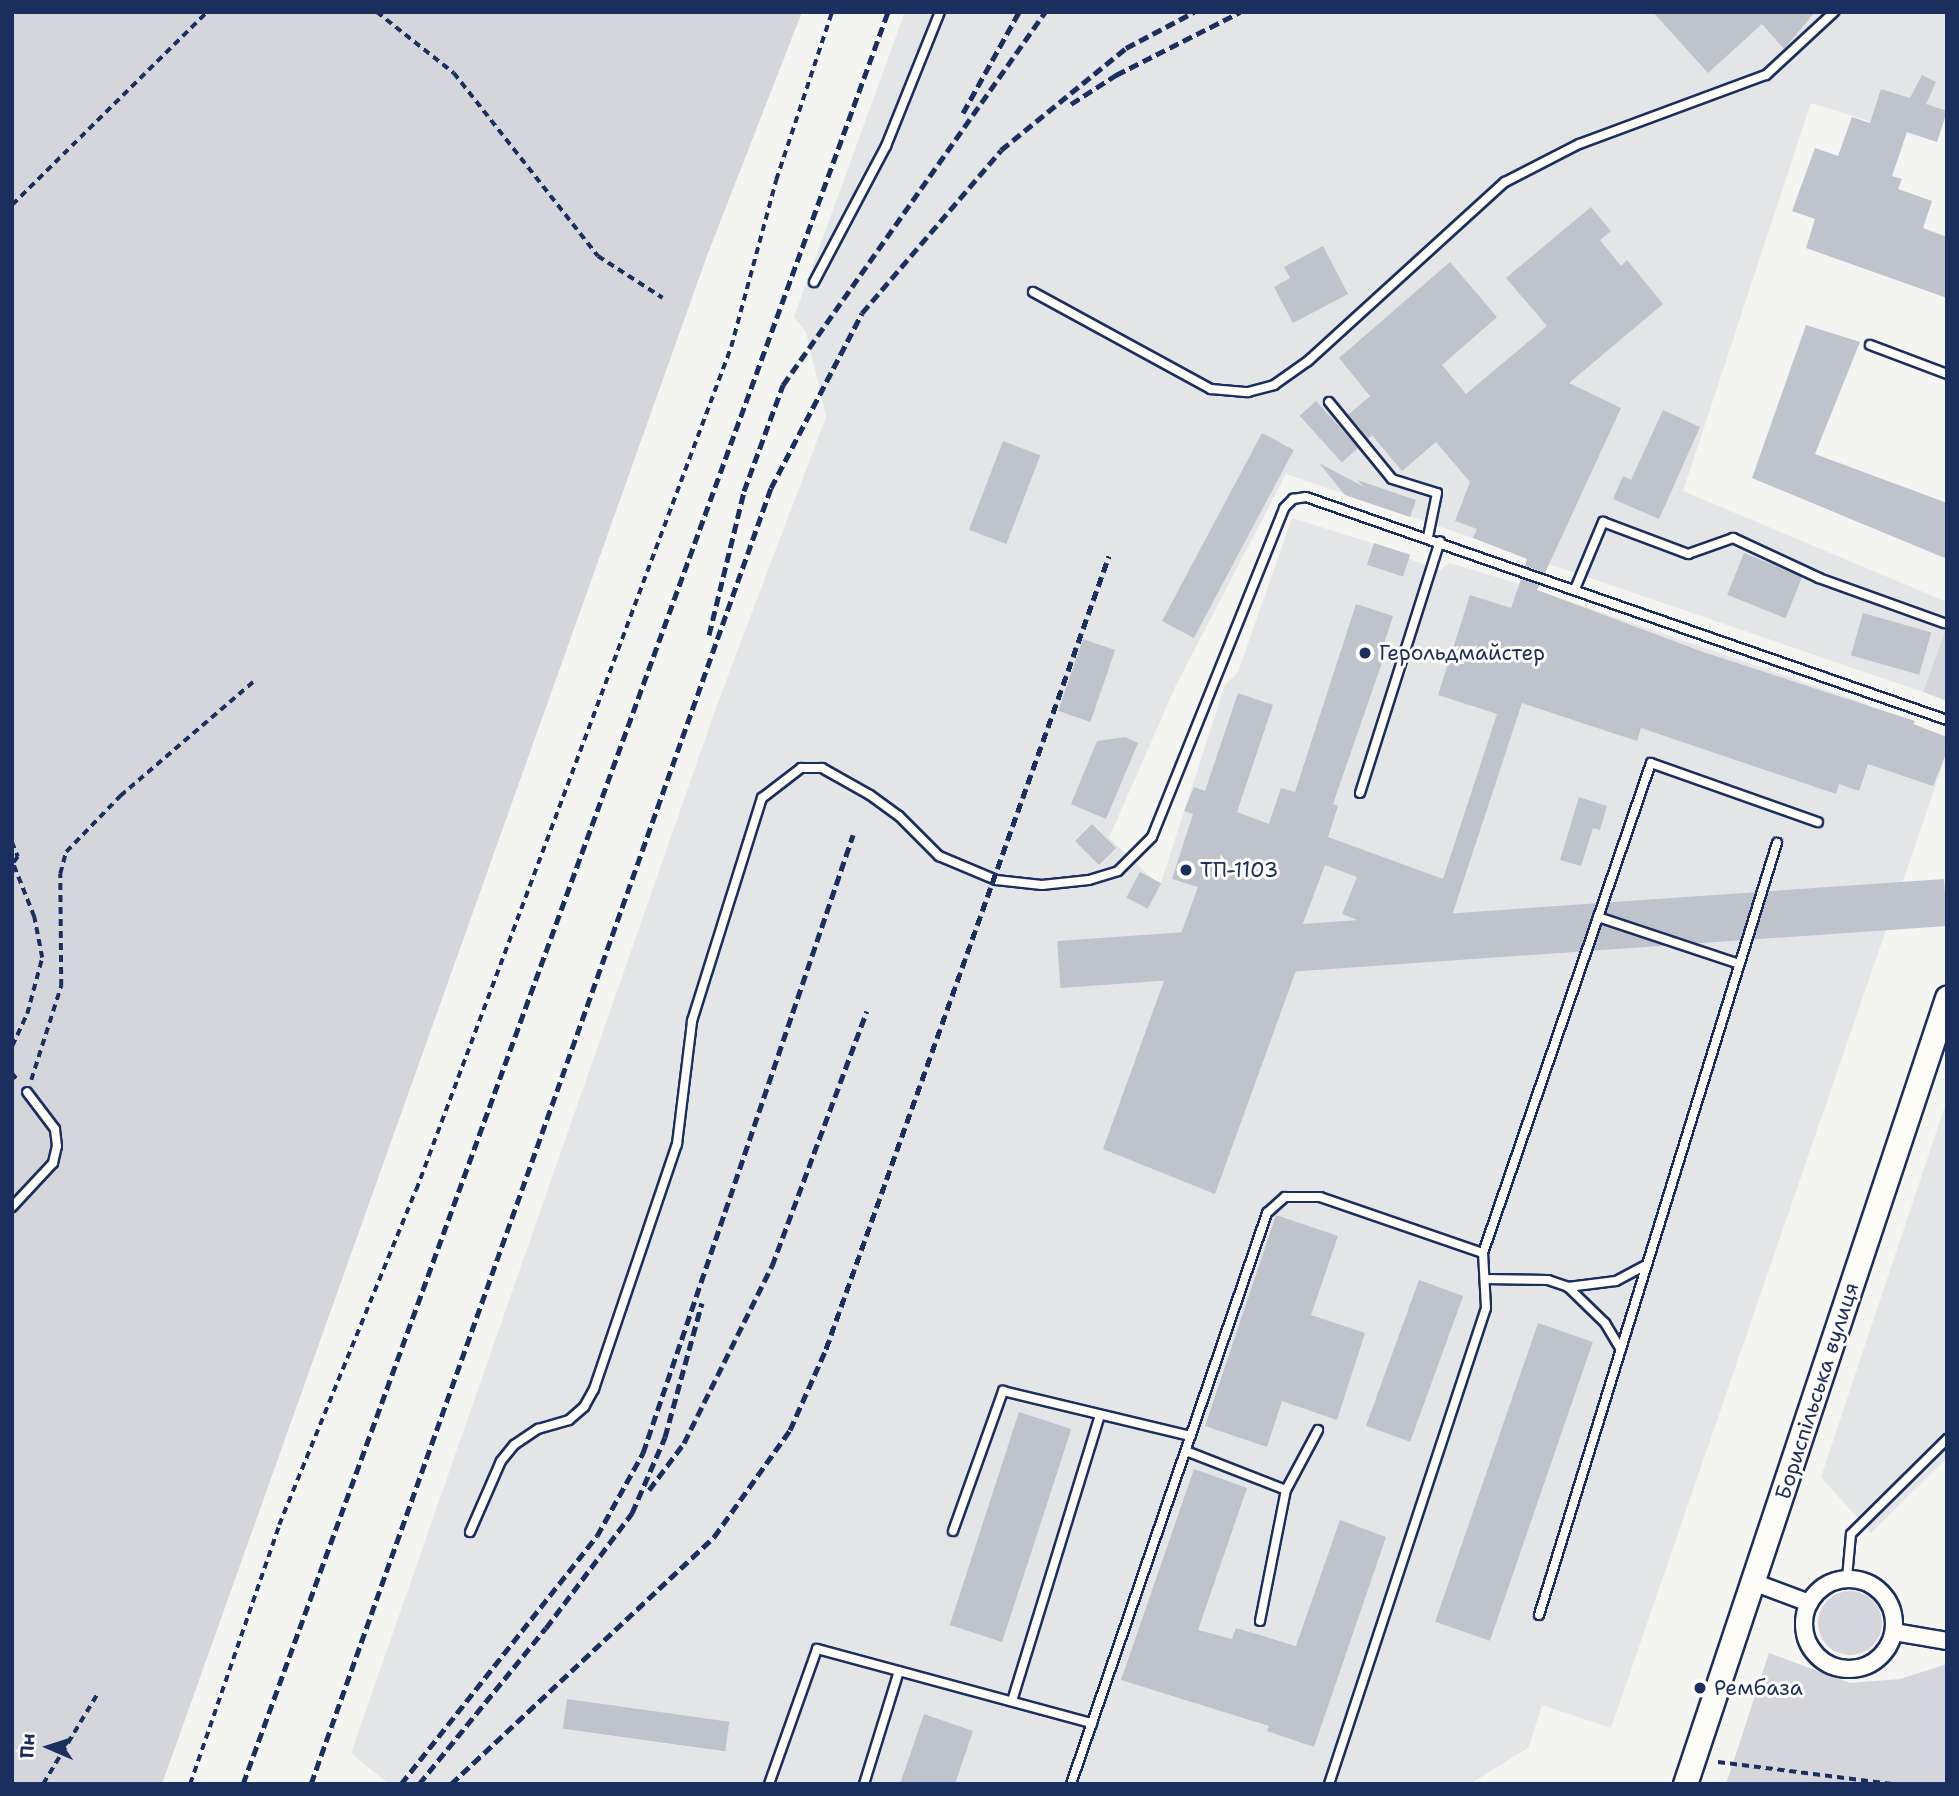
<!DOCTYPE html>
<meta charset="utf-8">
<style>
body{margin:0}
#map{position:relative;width:1959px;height:1796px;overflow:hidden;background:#f4f4f1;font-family:"Shantell Sans",sans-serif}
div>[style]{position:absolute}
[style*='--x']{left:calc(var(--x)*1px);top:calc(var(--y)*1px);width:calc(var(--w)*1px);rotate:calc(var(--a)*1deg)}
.built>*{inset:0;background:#e4e5e6}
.green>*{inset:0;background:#d4d6db}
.round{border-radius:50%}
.building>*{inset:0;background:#bfc3cc;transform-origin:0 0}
.path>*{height:3.5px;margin-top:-1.75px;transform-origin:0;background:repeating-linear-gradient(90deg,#1b2f5e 0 7px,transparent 0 12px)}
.roads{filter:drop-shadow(2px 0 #1b2f5e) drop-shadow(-2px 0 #1b2f5e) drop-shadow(0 2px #1b2f5e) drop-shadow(0 -2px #1b2f5e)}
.service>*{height:8px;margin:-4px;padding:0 4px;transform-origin:4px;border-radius:4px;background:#fdfcf7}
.minor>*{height:16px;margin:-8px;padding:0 8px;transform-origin:8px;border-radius:8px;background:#fdfcf7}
.minor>.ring{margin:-8px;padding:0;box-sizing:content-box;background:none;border:16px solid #fdfcf7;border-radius:50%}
.secondary>*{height:23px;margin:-11.5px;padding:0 11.5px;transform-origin:11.5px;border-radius:11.5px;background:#fdfcf7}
.tram>*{height:2px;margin:-1px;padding:0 1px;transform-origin:1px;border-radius:1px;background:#1b2f5e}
.rail>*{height:5px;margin-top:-2.5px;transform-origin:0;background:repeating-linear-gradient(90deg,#1b2f5e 0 10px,transparent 0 15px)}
.dots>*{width:19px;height:19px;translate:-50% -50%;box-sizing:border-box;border:4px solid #fdfcf7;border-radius:50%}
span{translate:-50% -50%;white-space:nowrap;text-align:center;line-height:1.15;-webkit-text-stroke:6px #fdfcf7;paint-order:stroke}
.poi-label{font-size:21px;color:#1b2f5e}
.left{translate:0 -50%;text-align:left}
.street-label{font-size:21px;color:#1b2f5e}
.frame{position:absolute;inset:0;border:14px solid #1b2f5e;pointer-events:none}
.north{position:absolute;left:14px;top:1712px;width:70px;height:70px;-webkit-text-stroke:5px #fdfcf7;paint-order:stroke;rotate:273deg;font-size:19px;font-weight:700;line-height:28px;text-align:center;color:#1b2f5e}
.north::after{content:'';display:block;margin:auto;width:24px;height:32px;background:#1b2f5e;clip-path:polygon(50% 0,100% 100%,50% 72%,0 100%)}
</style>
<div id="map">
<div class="built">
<div style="clip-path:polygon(evenodd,905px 12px,1947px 12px,1947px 111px,1937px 142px,1811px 103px,1683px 491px,1947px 602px,1947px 626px,1923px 692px,1286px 474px,1176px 685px,1109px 838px,1160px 886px,1225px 685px,1238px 672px,1292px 518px,1410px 555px,1409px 559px,1440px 570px,1450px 563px,1519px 584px,1867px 704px,1875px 745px,1947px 737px,1947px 753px,1611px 1728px,1542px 1705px,1529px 1747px,1470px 1784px,389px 1784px,351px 1753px,717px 705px,826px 417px,806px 332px,794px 317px,905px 12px,567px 1700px,729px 1722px,725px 1752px,563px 1729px,567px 1700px)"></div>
<div style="clip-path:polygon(1947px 1100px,1947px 1458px,1871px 1533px,1821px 1477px)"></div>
</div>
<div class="green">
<div style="clip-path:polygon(12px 12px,802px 12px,708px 253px,162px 1784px,12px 1784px)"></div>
<div style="clip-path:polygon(1947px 626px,1947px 701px,1923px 692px)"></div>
<div class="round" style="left:1818px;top:1591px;width:64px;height:64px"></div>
<div style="clip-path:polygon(1769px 1653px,1850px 1683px,1900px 1679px,1947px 1664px,1947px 1784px,1726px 1784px)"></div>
</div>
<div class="building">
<div style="clip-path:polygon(1653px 12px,1815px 12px,1784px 49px,1762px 24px,1708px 73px)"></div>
<div style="clip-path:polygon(1922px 75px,1936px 82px,1926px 104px,1947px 111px,1937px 142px,1907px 132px,1892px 176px,1902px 179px,1898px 189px,1932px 201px,1923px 228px,1947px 237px,1947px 298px,1806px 248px,1815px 219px,1792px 211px,1815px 148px,1838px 156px,1852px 117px,1870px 123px,1881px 89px,1910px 98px)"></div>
<div style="clip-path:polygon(1591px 207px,1611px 231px,1600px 240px,1621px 266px,1627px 260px,1663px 304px,1569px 383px,1621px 408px,1545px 573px,1525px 566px,1527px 559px,1473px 538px,1477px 529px,1455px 521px,1470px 482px,1436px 442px,1402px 471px,1372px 435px,1368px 439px,1348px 415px,1370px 396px,1339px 358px,1450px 262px,1497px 317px,1442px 365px,1466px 394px,1547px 326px,1506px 278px)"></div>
<div style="clip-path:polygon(1323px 246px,1348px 294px,1293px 323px,1274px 287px,1290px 278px,1284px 267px)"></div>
<div style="clip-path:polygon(1806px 325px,1860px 342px,1815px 454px,1947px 503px,1947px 559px,1752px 478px)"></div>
<div style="left:1316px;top:401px;width:63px;height:22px;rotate:48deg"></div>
<div style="clip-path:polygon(1663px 410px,1700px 427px,1659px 519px,1613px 499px,1623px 476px,1631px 480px)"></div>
<div style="left:1262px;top:433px;width:36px;height:213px;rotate:28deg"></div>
<div style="left:1003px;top:441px;width:40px;height:95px;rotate:21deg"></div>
<div style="clip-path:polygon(1319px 463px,1364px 487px,1357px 480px,1416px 500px,1410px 517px,1345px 495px)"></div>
<div style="left:1374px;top:543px;width:38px;height:23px;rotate:18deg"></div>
<div style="left:1744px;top:553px;width:63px;height:45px;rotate:22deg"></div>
<div style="clip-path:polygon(1521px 579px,1539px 585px,1537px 590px,1703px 652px,1915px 721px,1913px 724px,1947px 737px,1947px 751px,1933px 786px,1868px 764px,1859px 791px,1839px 784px,1836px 794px,1641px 728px,1637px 741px,1522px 703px,1439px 955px,1396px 941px,1398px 936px,1342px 914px,1357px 877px,1325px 865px,1302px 926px,1311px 929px,1215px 1194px,1103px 1149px,1198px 887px,1172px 879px,1193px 814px,1184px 811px,1194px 787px,1205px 791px,1238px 693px,1273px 705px,1237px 812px,1269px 824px,1281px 788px,1295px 792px,1356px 604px,1393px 616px,1382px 650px,1386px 651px,1333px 804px,1338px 806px,1328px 837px,1443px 879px,1497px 714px,1438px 695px,1470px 595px,1511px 608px)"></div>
<div style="left:1863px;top:613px;width:71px;height:44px;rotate:16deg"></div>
<div style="left:1083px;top:639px;width:34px;height:76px;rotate:19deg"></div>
<div style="clip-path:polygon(1125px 737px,1138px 743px,1106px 819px,1071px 804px,1097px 741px)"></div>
<div style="clip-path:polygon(1579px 797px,1607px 806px,1600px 830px,1593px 828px,1581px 866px,1560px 860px)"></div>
<div style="left:1092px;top:824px;width:34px;height:24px;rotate:45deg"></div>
<div style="left:1140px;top:872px;width:24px;height:29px;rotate:28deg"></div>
<div style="left:1944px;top:879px;width:47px;height:889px;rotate:86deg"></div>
<div style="clip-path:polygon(1276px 1215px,1338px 1236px,1311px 1315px,1365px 1333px,1337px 1420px,1282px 1401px,1267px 1447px,1205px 1426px)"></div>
<div style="left:1419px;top:1280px;width:47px;height:155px;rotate:20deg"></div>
<div style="left:1538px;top:1323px;width:58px;height:316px;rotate:19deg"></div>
<div style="left:1019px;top:1412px;width:55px;height:224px;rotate:18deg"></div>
<div style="clip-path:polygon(1194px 1469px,1247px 1488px,1198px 1630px,1232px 1639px,1236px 1628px,1296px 1646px,1340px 1520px,1386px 1537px,1314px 1747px,1267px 1731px,1269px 1726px,1121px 1680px)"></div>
<div style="left:567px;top:1699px;width:164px;height:30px;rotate:8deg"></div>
<div style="clip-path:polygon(924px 1714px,973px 1731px,955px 1784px,900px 1784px)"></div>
</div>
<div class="path">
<div style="--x:377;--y:12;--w:98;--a:38.4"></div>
<div style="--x:454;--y:73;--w:233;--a:51.8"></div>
<div style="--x:598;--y:256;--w:77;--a:32.9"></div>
<div style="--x:12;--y:205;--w:274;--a:-44.7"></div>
<div style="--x:12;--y:842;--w:16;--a:68"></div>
<div style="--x:18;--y:857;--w:10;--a:127"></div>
<div style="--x:12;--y:1046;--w:35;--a:-65"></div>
<div style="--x:27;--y:1014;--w:58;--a:-75"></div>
<div style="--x:42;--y:958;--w:42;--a:-101"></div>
<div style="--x:34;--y:917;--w:57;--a:-111.6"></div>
<div style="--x:12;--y:1073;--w:11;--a:52"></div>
<div style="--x:31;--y:1080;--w:99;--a:-72.3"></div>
<div style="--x:61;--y:986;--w:112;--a:-90.5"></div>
<div style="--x:60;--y:874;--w:23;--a:-75"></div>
<div style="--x:66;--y:852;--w:78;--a:-46"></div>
<div style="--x:120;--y:796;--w:177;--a:-40.6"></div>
<div style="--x:1718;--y:1762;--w:175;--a:7.2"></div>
<div style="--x:43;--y:1784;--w:106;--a:-58.9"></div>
<div style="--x:190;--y:1784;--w:274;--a:-71"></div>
<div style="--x:279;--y:1525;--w:362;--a:-67.8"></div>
<div style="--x:416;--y:1190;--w:900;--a:-69.51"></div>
<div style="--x:731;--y:347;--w:173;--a:-74.9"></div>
<div style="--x:776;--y:180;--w:177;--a:-71.6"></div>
</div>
<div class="roads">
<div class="service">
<div style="--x:814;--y:282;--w:154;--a:-62.1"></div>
<div style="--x:886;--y:146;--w:144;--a:-68.1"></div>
<div style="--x:1033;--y:292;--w:203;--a:28.6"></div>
<div style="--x:1211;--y:389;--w:37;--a:5"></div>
<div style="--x:1248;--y:392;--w:27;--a:-15"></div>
<div style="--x:1274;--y:385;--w:42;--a:-35.2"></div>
<div style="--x:1308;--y:361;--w:266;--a:-42.3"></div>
<div style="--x:1505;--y:182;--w:83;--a:-27.2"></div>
<div style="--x:1579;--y:144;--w:199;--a:-20.3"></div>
<div style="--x:1766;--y:75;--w:93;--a:-42.8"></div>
<div style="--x:1870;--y:345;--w:82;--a:20.6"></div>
<div style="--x:1329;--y:402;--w:99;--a:50.7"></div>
<div style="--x:1392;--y:479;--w:47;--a:17.3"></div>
<div style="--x:1437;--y:493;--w:45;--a:101.6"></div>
<div style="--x:1575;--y:589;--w:73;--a:-67.3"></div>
<div style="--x:1603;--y:522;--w:91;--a:20.6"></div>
<div style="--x:1688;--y:554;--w:48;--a:-19.6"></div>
<div style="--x:1733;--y:538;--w:95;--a:24.9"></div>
<div style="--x:1819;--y:578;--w:133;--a:19.8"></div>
<div style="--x:1360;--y:793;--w:264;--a:-72.4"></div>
<div style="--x:1598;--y:917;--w:145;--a:18.4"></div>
<div style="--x:12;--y:1207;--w:60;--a:-47"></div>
<div style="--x:53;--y:1163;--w:17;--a:-77"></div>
<div style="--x:57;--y:1146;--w:17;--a:-97"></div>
<div style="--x:55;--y:1129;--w:46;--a:-127.1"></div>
<div style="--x:1485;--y:1279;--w:63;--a:0.9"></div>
<div style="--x:1548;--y:1280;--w:21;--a:19"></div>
<div style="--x:1568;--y:1287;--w:52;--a:44.2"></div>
<div style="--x:1605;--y:1323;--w:31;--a:59"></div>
<div style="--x:1568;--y:1287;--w:48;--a:-7.1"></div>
<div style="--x:1616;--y:1281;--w:34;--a:-28"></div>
<div style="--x:1186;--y:1451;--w:107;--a:21.3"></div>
<div style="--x:953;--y:1531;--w:149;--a:-70.3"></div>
<div style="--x:1003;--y:1391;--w:193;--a:13.5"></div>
<div style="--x:470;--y:1532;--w:77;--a:-66.4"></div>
<div style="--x:501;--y:1461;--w:21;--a:-51"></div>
<div style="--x:514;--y:1445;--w:29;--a:-34"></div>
<div style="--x:538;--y:1429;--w:32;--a:-16"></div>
<div style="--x:569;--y:1420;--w:20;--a:-41"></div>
<div style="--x:584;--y:1407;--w:21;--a:-61"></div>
<div style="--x:594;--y:1389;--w:259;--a:-71.3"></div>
<div style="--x:677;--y:1144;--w:124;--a:-83"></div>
<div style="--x:692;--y:1021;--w:234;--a:-72.6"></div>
<div style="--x:762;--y:798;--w:49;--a:-37.6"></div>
<div style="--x:801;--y:768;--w:21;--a:0"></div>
<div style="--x:822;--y:768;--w:55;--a:29.4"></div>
<div style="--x:870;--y:795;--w:36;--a:36"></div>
<div style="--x:899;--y:816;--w:57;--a:45"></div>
<div style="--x:939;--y:856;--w:62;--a:22.8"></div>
<div style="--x:996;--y:880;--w:46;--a:6.2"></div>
<div style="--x:1042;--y:885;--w:47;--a:-6.1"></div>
<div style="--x:1089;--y:880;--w:30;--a:-17"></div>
<div style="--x:1118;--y:871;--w:48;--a:-45"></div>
<div style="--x:1152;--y:837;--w:354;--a:-68.1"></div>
<div style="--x:1284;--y:508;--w:13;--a:-45"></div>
<div style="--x:1293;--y:499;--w:13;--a:-9"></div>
<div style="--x:1306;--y:497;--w:679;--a:19.18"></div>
<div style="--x:1847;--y:1578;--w:44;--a:-84.8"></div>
<div style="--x:1851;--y:1534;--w:135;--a:-44.7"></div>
<div style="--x:1539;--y:1615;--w:808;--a:-72.87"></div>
<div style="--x:1260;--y:1621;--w:134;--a:-78.8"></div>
<div style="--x:1286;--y:1490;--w:68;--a:-61.9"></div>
<div style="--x:1012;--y:1701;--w:299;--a:-72.9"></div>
<div style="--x:769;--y:1784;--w:143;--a:-70.4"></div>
<div style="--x:817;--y:1649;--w:285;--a:15.1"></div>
<div style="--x:864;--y:1784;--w:118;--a:-72.8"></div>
<div style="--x:1071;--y:1784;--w:604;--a:-71.05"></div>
<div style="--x:1267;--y:1213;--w:24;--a:-42"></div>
<div style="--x:1285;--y:1197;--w:35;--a:0"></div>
<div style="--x:1320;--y:1197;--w:172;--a:19"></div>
<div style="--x:1329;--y:1784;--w:501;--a:-71.75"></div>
<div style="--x:1486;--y:1308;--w:55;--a:-93.1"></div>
<div style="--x:1483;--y:1253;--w:518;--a:-71.08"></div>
<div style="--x:1651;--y:763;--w:177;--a:19.5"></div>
</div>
<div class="minor">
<div class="ring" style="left:1804px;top:1579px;width:74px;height:74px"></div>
<div style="--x:1753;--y:1582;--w:60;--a:20.6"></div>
<div style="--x:1894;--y:1632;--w:54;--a:9.6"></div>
</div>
<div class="secondary">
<div style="--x:1685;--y:1784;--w:829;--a:-71.57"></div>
</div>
</div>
<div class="tram">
<div style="--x:1524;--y:1784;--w:46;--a:0"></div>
</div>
<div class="rail">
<div style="--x:1071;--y:104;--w:54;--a:-32.8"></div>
<div style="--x:1116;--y:75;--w:139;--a:-26.9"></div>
<div style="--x:963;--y:113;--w:115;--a:-61"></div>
<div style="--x:709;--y:635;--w:148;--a:-76.3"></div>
<div style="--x:744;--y:491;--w:113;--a:-69.8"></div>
<div style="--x:783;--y:385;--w:456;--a:-54.9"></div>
<div style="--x:649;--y:1490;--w:59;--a:-53.3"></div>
<div style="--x:684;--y:1443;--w:198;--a:-63.6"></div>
<div style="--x:772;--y:1266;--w:272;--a:-69.6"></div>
<div style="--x:243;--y:1784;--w:1886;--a:-70"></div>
<div style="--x:311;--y:1784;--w:1375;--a:-70.46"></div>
<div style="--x:771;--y:488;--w:197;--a:-62.5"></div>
<div style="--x:862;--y:313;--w:214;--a:-49.5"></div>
<div style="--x:1001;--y:150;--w:161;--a:-39.2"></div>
<div style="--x:1126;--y:48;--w:77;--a:-27.9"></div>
<div style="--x:401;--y:1784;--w:316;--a:-51.7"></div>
<div style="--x:597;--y:1536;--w:95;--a:-61"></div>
<div style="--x:643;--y:1453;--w:653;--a:-71.23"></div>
<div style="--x:419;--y:1784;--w:201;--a:-50.9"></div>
<div style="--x:546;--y:1628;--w:144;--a:-53.2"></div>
<div style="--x:632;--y:1513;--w:83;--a:-66.5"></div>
<div style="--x:665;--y:1437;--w:139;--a:-74.6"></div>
<div style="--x:451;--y:1784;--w:361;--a:-43.2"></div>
<div style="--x:714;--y:1537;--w:131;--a:-54.6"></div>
<div style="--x:790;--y:1430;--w:89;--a:-66"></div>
<div style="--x:826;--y:1349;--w:842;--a:-70.36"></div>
</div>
<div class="dots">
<div style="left:1365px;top:653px;background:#1b2f5e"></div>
<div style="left:1186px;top:870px;background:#1b2f5e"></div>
<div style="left:1700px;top:1688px;background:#1b2f5e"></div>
</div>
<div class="poi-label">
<span class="left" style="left:1379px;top:653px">Герольдмайстер</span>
<span class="left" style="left:1200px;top:870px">ТП-1103</span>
<span class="left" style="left:1714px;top:1688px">Рембаза</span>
</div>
<div class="street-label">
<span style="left:1817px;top:1391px;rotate:-72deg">Бориспільська вулиця</span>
</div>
<div class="frame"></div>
<div class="north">Пн</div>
</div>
